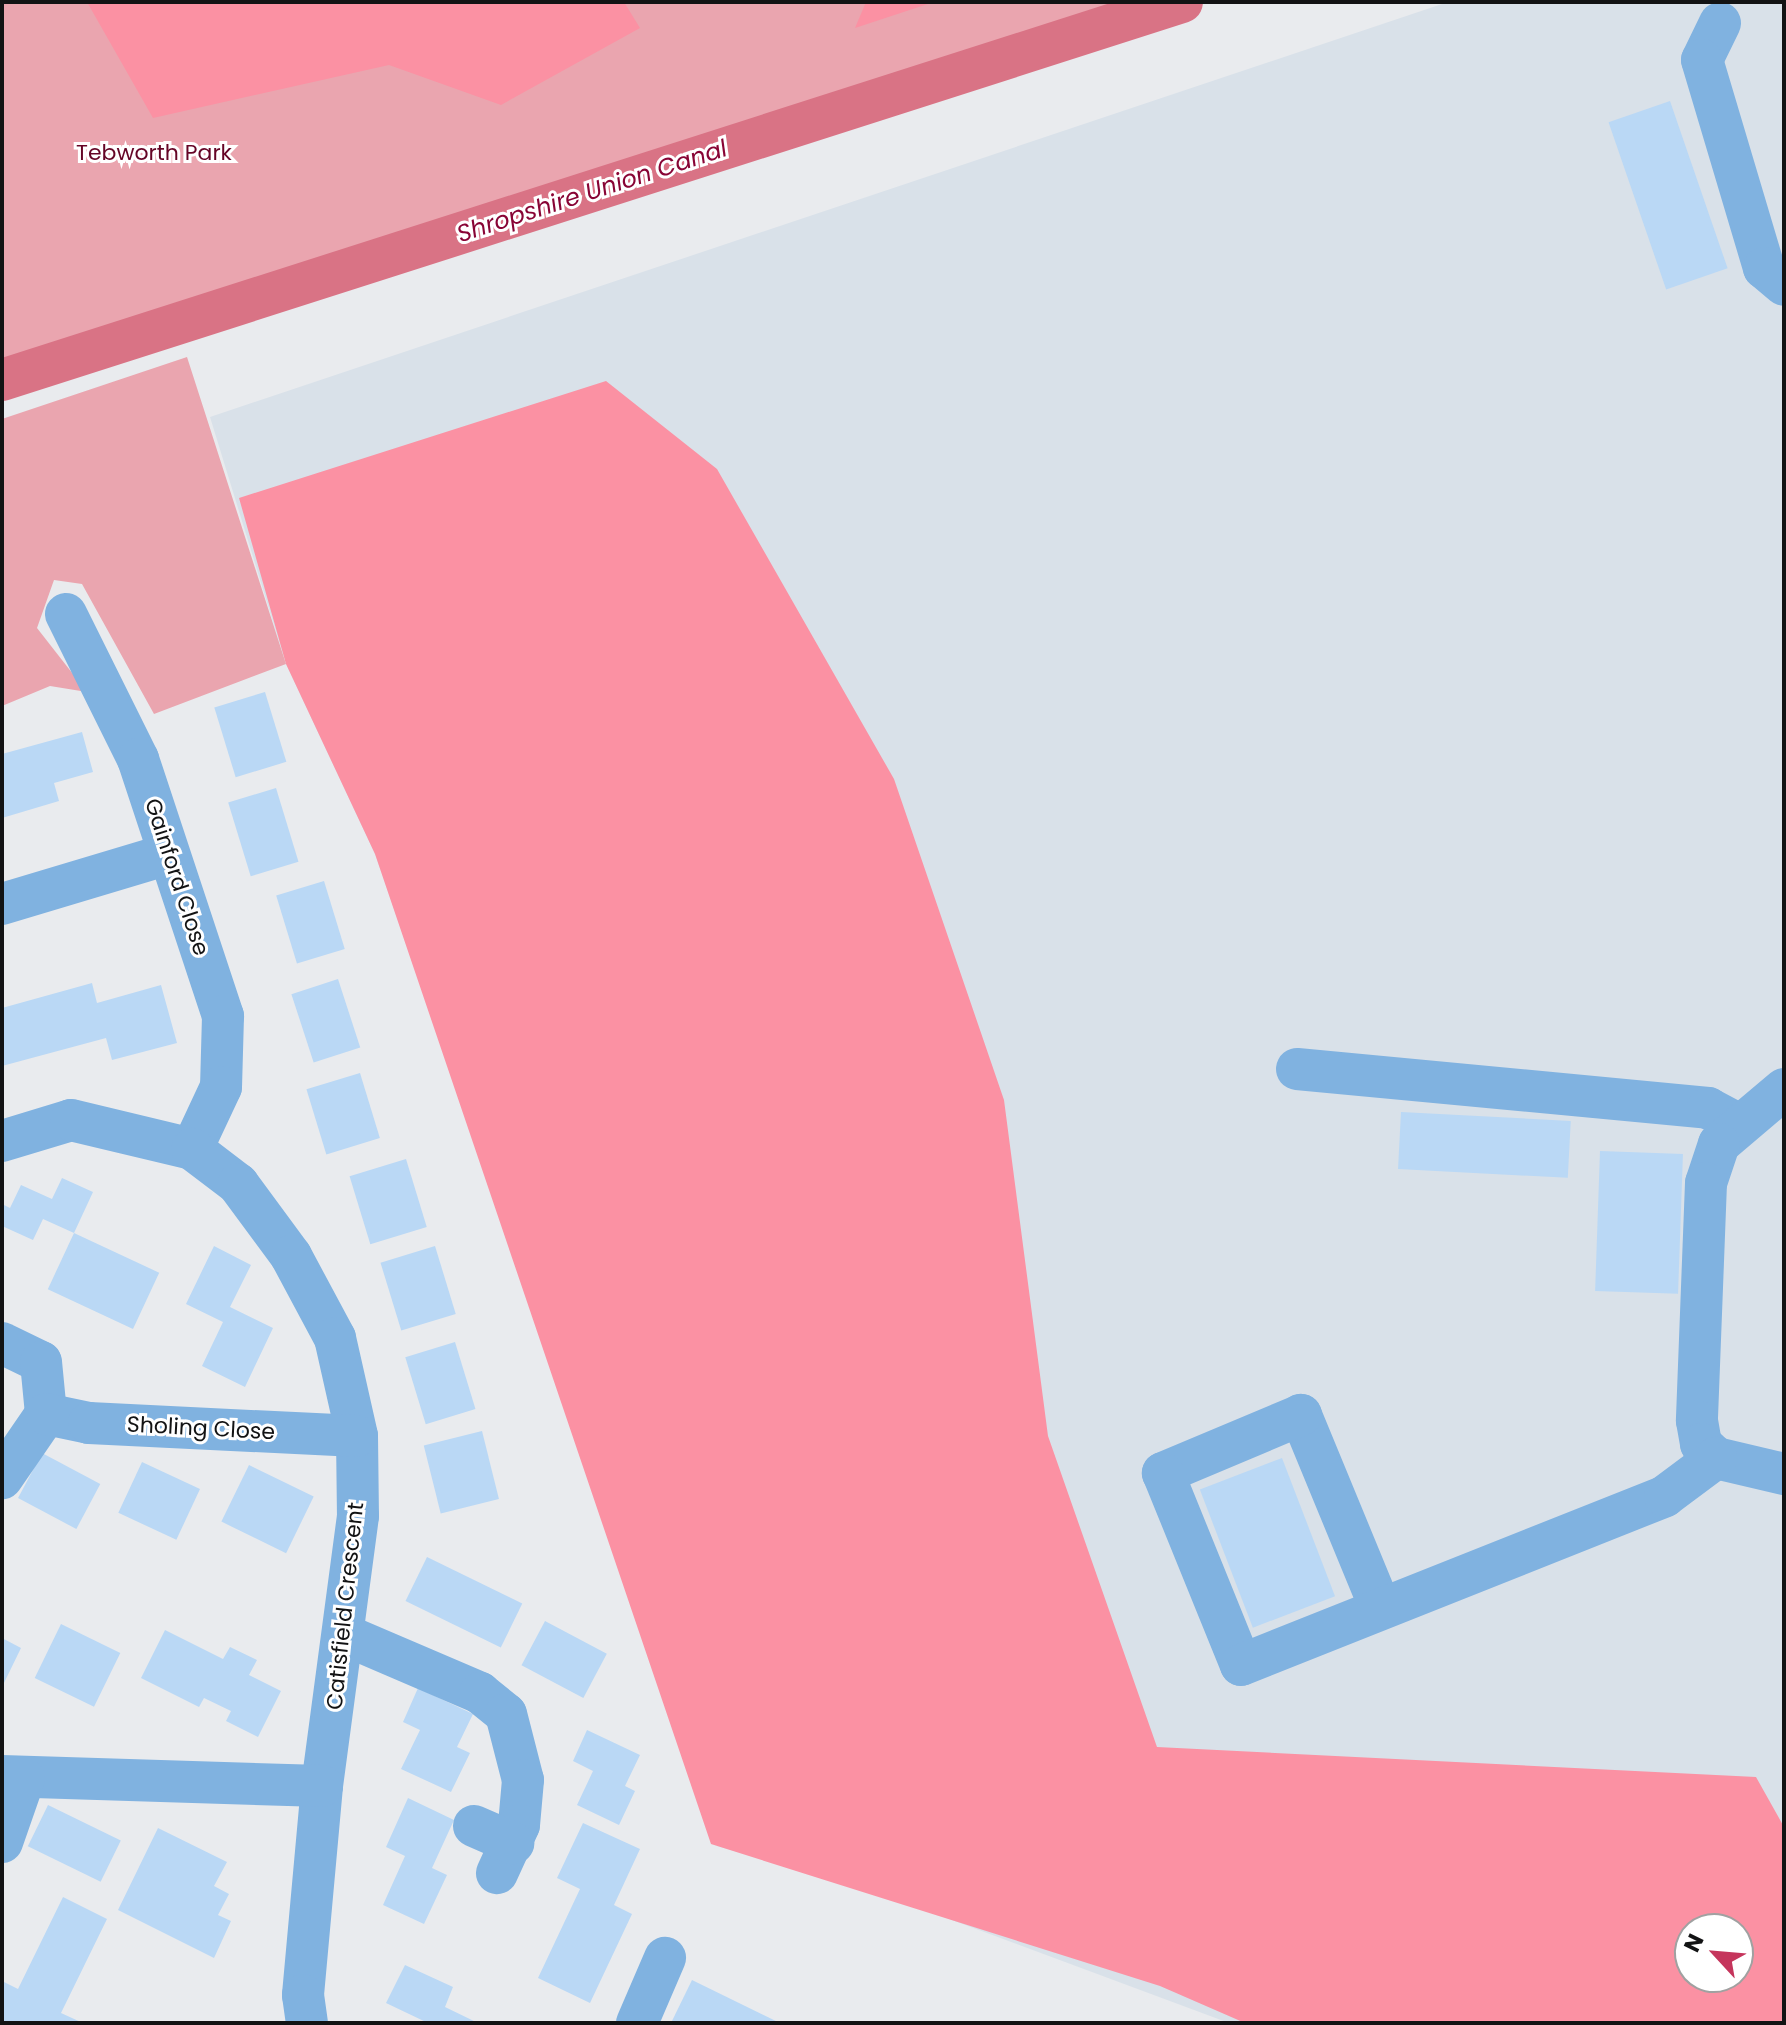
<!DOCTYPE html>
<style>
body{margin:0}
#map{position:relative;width:1786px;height:2025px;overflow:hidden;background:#e9ebee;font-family:Poppins,sans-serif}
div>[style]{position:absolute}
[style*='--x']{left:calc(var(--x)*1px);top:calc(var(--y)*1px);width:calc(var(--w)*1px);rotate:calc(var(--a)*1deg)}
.built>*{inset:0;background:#d9e1e9}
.green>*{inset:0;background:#eaa5af}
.forest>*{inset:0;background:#fb91a3}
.canal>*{height:42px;margin:-21px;padding:0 21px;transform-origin:21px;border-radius:21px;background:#d97385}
.building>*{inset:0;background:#bad8f5;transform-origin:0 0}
.minor>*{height:42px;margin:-21px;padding:0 21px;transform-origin:21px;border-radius:21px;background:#80b2e0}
span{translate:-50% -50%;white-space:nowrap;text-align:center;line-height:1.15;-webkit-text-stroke:6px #fff;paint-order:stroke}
.park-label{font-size:22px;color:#650526}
.street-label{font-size:22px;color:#121314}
.water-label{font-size:24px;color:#880435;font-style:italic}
.frame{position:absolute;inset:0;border:4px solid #121314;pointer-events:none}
.north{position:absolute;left:1674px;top:1913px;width:80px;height:80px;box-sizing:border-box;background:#fff;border:2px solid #a0a1a1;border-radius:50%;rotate:296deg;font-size:22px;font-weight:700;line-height:32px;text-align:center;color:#121314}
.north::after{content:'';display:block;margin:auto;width:28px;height:36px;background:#c5355c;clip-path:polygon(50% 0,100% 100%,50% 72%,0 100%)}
</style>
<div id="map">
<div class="built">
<div style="clip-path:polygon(evenodd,1448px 2px,1784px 2px,1784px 2023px,1229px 2023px,871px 1890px,717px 1846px,375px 854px,286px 664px,210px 417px,1448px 2px,1690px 1929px,1738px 1929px,1738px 1977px,1690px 1977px,1690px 1929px)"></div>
</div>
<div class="green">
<div style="clip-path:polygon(2px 2px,1138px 2px,2px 360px)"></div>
<div style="clip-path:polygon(187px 357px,286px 664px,154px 714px,82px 584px,54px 580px,37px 628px,87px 692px,50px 686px,2px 706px,2px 419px)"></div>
</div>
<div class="forest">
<div style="clip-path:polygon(87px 2px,624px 2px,640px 28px,501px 105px,389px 65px,153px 118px)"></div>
<div style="clip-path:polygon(866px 2px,934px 2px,855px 28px)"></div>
<div style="clip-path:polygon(evenodd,606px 381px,717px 469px,894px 779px,1004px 1100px,1048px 1436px,1157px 1747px,1756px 1777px,1784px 1827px,1784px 2023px,1245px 2023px,1160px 1986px,711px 1844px,375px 854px,286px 664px,239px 498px,606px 381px,1690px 1929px,1738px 1929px,1738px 1977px,1690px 1977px,1690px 1929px)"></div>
</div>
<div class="canal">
<div style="--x:2;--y:380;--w:1239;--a:-17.76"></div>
</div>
<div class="building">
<div style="left:1670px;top:101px;width:177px;height:65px;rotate:71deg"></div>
<div style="left:265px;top:692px;width:73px;height:53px;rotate:73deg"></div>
<div style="clip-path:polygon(82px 732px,93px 772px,54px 783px,59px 801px,2px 818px,2px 754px)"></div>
<div style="left:276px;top:788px;width:77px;height:50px;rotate:73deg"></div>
<div style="left:324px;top:881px;width:71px;height:50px;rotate:73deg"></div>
<div style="left:338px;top:979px;width:72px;height:49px;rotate:72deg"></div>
<div style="clip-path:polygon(92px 983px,97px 1003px,161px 985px,177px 1043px,112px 1060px,106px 1038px,2px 1066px,2px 1008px)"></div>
<div style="left:360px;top:1073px;width:68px;height:56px;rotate:73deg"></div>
<div style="left:1401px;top:1112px;width:170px;height:57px;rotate:3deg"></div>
<div style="left:1600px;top:1151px;width:83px;height:140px;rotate:2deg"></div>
<div style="left:406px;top:1159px;width:71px;height:59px;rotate:73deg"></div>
<div style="clip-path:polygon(62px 1178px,93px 1192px,74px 1233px,43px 1219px,33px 1240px,2px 1226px,2px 1204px,10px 1208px,21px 1185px,52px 1199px)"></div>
<div style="left:74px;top:1233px;width:94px;height:62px;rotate:25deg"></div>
<div style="clip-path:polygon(214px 1246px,251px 1265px,230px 1307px,273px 1328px,245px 1387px,202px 1366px,223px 1322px,186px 1304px)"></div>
<div style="left:435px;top:1246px;width:71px;height:57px;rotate:73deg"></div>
<div style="left:455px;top:1342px;width:70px;height:52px;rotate:73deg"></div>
<div style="left:482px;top:1431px;width:70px;height:60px;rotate:76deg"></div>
<div style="left:42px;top:1453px;width:66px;height:51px;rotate:28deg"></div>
<div style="left:1282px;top:1458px;width:148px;height:88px;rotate:69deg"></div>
<div style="left:142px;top:1462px;width:64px;height:56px;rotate:25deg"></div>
<div style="left:249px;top:1465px;width:72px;height:63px;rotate:26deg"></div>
<div style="left:427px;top:1557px;width:106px;height:49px;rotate:26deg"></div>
<div style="left:545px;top:1621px;width:70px;height:50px;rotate:28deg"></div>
<div style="left:61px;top:1624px;width:66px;height:60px;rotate:26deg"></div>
<div style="clip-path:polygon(165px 1630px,223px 1659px,230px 1647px,257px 1660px,249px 1675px,281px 1691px,258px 1737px,226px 1721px,231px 1711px,204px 1698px,199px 1707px,141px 1678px)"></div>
<div style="clip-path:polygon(2px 1638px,21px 1648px,2px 1687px)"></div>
<div style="clip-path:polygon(418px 1688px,473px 1714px,457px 1747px,470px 1753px,451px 1792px,401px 1769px,420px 1730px,403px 1722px)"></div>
<div style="clip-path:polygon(587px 1730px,640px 1755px,625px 1786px,635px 1791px,619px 1825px,577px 1805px,593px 1771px,573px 1761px)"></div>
<div style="clip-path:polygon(408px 1798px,454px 1820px,432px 1868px,447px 1875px,424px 1924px,383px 1905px,405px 1856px,386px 1847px)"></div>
<div style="left:48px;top:1805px;width:81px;height:46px;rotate:26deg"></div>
<div style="clip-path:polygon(583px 1823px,640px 1849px,614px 1905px,632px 1914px,590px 2003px,538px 1978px,580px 1889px,557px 1878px)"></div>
<div style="clip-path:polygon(158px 1828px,227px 1862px,214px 1886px,229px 1894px,218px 1915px,231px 1921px,214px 1958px,118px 1910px)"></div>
<div style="clip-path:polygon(63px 1897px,107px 1919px,61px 2013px,83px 2023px,2px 2023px,2px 1981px,18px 1989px)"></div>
<div style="clip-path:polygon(405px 1965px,453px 1987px,445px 2007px,478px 2023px,428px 2023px,386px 2003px)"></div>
<div style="clip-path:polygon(692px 1980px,780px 2023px,671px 2023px)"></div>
</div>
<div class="minor">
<div style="--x:1720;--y:23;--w:41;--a:115.9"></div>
<div style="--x:1702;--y:60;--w:217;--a:73.4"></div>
<div style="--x:1764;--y:268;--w:26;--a:40"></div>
<div style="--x:66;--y:614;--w:162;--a:63.6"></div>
<div style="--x:138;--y:759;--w:271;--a:71.7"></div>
<div style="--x:223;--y:1016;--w:71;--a:91.6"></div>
<div style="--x:221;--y:1087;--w:68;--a:115.1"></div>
<div style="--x:2;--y:904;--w:174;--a:-16.7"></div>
<div style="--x:1297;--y:1069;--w:413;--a:5.4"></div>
<div style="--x:1708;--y:1108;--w:32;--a:28"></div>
<div style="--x:1784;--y:1089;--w:85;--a:139.8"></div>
<div style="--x:1719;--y:1144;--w:41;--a:108.4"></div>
<div style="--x:1706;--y:1183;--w:238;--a:92.2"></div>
<div style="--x:1697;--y:1421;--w:23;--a:80"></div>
<div style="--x:1701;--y:1444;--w:21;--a:43"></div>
<div style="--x:1716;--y:1458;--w:70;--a:13.2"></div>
<div style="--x:2;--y:1141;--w:72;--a:-16.9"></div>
<div style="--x:71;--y:1120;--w:124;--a:13.5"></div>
<div style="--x:192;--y:1149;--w:58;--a:37.3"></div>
<div style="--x:238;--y:1184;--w:89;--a:53.6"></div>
<div style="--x:291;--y:1256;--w:93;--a:61.8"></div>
<div style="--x:335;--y:1338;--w:100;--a:77.3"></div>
<div style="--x:357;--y:1436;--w:80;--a:89.3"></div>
<div style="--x:358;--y:1516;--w:272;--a:97.6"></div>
<div style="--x:322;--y:1786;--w:210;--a:95.2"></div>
<div style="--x:303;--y:1995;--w:28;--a:82"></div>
<div style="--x:2;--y:1343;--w:43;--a:26"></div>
<div style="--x:41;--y:1362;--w:52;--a:84.5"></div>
<div style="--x:46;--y:1414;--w:78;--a:124.5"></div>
<div style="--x:46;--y:1414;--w:44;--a:11.8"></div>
<div style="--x:89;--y:1423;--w:268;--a:2.8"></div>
<div style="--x:1380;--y:1607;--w:208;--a:-112.4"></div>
<div style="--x:1301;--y:1415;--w:150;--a:157.2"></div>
<div style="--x:1163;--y:1473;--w:207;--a:67.9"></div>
<div style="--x:1241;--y:1665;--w:456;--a:-21.7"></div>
<div style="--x:1665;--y:1496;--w:64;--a:-36.7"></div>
<div style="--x:345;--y:1635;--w:147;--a:23.2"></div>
<div style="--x:480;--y:1693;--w:33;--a:39"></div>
<div style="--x:506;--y:1714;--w:68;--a:75.6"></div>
<div style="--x:523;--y:1780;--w:45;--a:95.1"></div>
<div style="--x:519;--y:1825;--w:53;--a:114.6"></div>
<div style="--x:2;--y:1776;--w:320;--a:1.8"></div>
<div style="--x:474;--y:1826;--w:43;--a:23.6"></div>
<div style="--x:2;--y:1842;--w:67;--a:-70.8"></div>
<div style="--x:637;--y:2023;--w:71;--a:-66.7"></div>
</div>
<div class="park-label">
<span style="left:154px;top:153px">Tebworth Park</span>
</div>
<div class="street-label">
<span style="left:177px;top:877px;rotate:72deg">Gainford Close</span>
<span style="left:201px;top:1428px;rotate:3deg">Sholing Close</span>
<span style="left:345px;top:1606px;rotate:-84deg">Catisfield Crescent</span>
</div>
<div class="water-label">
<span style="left:592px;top:191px;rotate:-18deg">Shropshire Union Canal</span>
</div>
<div class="frame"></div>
<div class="north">N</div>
</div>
